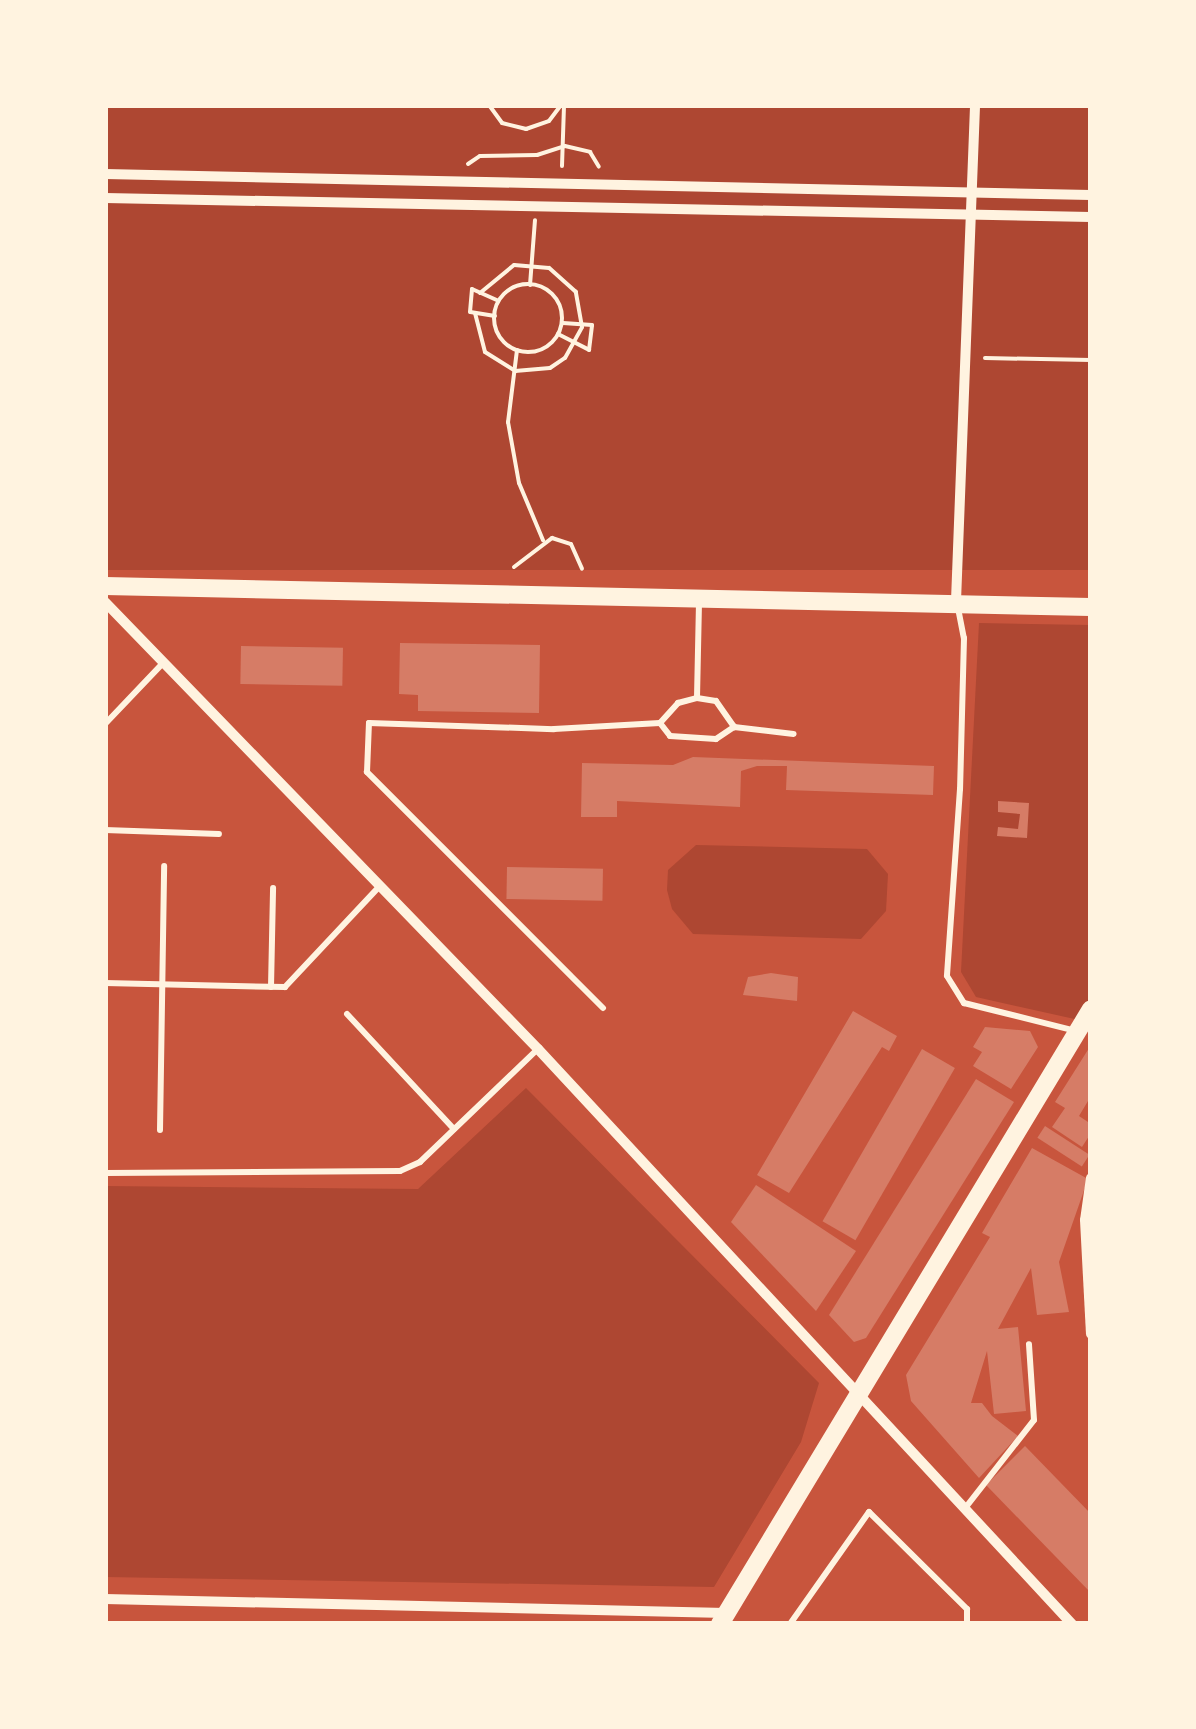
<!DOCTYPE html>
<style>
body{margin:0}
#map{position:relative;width:1196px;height:1729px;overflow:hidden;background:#c8553d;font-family:"Open Sans",sans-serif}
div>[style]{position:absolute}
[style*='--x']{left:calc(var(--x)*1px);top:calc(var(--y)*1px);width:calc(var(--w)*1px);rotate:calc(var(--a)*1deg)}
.green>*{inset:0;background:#ae4732;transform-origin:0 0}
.building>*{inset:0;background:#d67c66;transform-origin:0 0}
.path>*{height:4px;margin:-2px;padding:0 2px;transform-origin:2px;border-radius:2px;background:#fff3e0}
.path>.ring{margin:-2px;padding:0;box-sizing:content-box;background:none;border:4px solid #fff3e0;border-radius:50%}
.service>*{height:6px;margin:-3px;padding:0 3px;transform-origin:3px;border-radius:3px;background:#fff3e0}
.minor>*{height:10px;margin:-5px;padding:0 5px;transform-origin:5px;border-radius:5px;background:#fff3e0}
.secondary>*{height:18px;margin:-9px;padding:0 9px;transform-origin:9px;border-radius:9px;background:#fff3e0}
.primary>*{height:18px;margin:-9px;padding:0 9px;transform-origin:9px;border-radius:9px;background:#fff3e0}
span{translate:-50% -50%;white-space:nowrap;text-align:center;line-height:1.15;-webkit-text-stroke:10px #fff3e0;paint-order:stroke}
.frame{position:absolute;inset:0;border:108px solid #fff3e0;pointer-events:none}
</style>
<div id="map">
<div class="green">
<div style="left:105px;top:105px;width:986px;height:465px"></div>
<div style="clip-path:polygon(979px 623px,1091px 625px,1091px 1000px,1079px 1020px,976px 997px,961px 972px)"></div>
<div style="clip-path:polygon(696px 845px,867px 849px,888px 874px,886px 911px,861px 939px,693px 934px,672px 909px,667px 890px,668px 870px)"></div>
<div style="clip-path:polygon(526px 1088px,819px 1383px,801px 1442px,714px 1587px,105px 1577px,105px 1186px,418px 1189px)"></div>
</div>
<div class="building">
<div style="clip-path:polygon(400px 643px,540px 645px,539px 713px,418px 711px,418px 695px,399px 694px)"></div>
<div style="left:241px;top:646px;width:102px;height:38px;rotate:1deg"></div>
<div style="clip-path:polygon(693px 757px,934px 766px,933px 795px,786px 790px,787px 766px,757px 766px,741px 771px,740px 807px,617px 801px,617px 817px,581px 817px,582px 763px,673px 765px)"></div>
<div style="clip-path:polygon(998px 801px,1029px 803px,1027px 838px,997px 836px,998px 827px,1018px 829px,1020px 814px,998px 812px)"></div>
<div style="left:507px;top:867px;width:96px;height:32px;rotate:1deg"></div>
<div style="clip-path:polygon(771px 973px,798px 977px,797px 1001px,743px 995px,748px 977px)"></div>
<div style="clip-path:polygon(853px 1011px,897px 1036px,889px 1051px,882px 1047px,789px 1193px,757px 1175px)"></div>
<div style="clip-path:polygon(985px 1027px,1030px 1031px,1038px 1047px,1011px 1089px,973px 1066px,982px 1052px,973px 1047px)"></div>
<div style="clip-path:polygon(1091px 1045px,1091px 1096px,1079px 1116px,1091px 1124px,1091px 1133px,1082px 1147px,1052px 1127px,1065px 1108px,1055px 1102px)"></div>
<div style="left:922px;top:1049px;width:38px;height:199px;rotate:30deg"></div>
<div style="clip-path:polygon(976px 1079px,1014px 1102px,866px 1338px,854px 1342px,829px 1315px)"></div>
<div style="left:1045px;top:1126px;width:53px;height:14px;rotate:33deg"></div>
<div style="clip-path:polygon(1032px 1148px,1088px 1179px,1059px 1262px,1069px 1312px,1037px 1315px,1031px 1268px,998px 1329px,1018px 1327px,1026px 1411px,994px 1414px,987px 1351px,971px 1403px,982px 1403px,992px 1416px,1018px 1436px,979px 1478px,911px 1401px,906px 1375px,990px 1237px,982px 1233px)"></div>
<div style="clip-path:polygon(756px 1185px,856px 1251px,816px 1311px,731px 1222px)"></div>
<div style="clip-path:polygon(1025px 1446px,1091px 1514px,1091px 1593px,986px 1485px)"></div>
</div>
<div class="path">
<div style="--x:489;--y:105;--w:22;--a:54"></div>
<div style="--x:502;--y:123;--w:25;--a:14"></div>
<div style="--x:526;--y:129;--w:24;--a:-19"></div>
<div style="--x:549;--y:121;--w:20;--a:-53"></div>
<div style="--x:468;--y:164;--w:14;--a:-34"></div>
<div style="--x:480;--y:156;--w:57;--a:-1"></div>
<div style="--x:537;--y:155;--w:29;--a:-18"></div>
<div style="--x:565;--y:146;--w:26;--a:13"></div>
<div style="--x:590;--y:152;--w:17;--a:59"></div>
<div style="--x:562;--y:166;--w:61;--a:-88.1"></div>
<div class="ring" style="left:494px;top:284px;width:64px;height:64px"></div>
<div style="--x:530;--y:285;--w:65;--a:-85.6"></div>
<div style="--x:475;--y:313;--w:40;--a:75.6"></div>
<div style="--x:485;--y:352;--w:36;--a:32"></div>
<div style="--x:515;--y:371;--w:35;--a:-5"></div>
<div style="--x:550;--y:368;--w:18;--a:-34"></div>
<div style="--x:565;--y:358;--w:35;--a:-61"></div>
<div style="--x:582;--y:327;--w:36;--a:-100"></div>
<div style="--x:576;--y:292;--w:36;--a:-138"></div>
<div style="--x:549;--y:268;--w:35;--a:-175"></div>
<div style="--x:514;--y:265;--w:44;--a:140.5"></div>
<div style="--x:495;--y:316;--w:25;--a:-171"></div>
<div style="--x:470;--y:312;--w:23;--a:-85"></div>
<div style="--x:472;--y:289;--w:27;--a:24"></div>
<div style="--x:558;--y:334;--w:35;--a:27"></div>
<div style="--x:589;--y:350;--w:25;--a:-83"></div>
<div style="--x:592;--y:325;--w:29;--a:-176"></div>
<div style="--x:517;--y:350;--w:73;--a:97.1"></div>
<div style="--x:508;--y:422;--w:62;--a:79.8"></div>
<div style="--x:519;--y:483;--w:62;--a:67.2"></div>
<div style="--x:985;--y:358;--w:106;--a:1.1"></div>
<div style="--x:514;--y:567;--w:48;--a:-37.3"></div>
<div style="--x:552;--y:538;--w:20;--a:18"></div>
<div style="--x:571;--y:544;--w:27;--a:66"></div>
</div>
<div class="service">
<div style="--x:958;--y:608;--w:31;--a:79"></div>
<div style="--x:964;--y:638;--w:151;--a:91.5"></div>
<div style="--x:960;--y:789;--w:187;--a:94"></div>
<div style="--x:947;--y:976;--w:32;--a:58"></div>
<div style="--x:964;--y:1003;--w:115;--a:14"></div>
<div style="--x:697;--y:698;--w:98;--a:-88.8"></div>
<div style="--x:660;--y:723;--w:27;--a:-48"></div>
<div style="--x:678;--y:703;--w:20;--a:-15"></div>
<div style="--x:697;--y:698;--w:19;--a:9"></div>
<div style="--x:716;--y:701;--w:32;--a:55"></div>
<div style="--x:105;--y:724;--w:84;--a:-46.4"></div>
<div style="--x:105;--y:830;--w:114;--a:2"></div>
<div style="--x:105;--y:983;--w:180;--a:1.3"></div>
<div style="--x:285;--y:987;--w:139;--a:-46.8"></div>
<div style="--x:271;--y:987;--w:99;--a:-88.8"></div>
<div style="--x:603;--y:1008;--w:334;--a:-135"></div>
<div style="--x:367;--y:772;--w:49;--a:-87.7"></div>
<div style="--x:369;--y:723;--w:185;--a:1.9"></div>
<div style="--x:554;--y:729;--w:106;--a:-3.2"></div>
<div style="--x:660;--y:723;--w:16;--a:52"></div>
<div style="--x:670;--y:736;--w:46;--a:3.7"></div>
<div style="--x:716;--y:739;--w:22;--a:-34"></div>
<div style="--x:734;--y:727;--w:60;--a:6.7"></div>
<div style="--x:347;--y:1014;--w:157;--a:47.1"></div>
<div style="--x:160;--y:1130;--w:264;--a:-89.1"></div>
<div style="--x:105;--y:1173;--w:295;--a:-0.4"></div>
<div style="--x:400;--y:1171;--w:22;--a:-24"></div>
<div style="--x:420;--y:1162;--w:163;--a:-43.8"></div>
<div style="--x:966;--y:1507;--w:110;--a:-52"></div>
<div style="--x:1034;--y:1420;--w:76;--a:-93.8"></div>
<div style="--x:790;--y:1624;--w:137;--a:-54.8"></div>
<div style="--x:869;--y:1512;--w:138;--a:44.7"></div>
<div style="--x:967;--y:1609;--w:15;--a:90"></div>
</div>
<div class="minor">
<div style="--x:105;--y:174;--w:986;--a:1.22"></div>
<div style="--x:105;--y:198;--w:986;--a:1.1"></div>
<div style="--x:956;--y:601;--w:496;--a:-87.8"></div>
<div style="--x:105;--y:602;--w:622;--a:45.91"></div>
<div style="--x:538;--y:1049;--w:785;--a:47.12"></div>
<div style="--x:1091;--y:1178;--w:42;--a:98.1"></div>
<div style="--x:1085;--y:1220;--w:114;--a:87"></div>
<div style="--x:105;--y:1599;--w:621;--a:1.29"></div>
</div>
<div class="secondary">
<div style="--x:105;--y:586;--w:986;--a:1.22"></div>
</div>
<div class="primary">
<div style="--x:720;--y:1624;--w:718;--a:-58.9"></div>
</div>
<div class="frame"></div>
</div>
